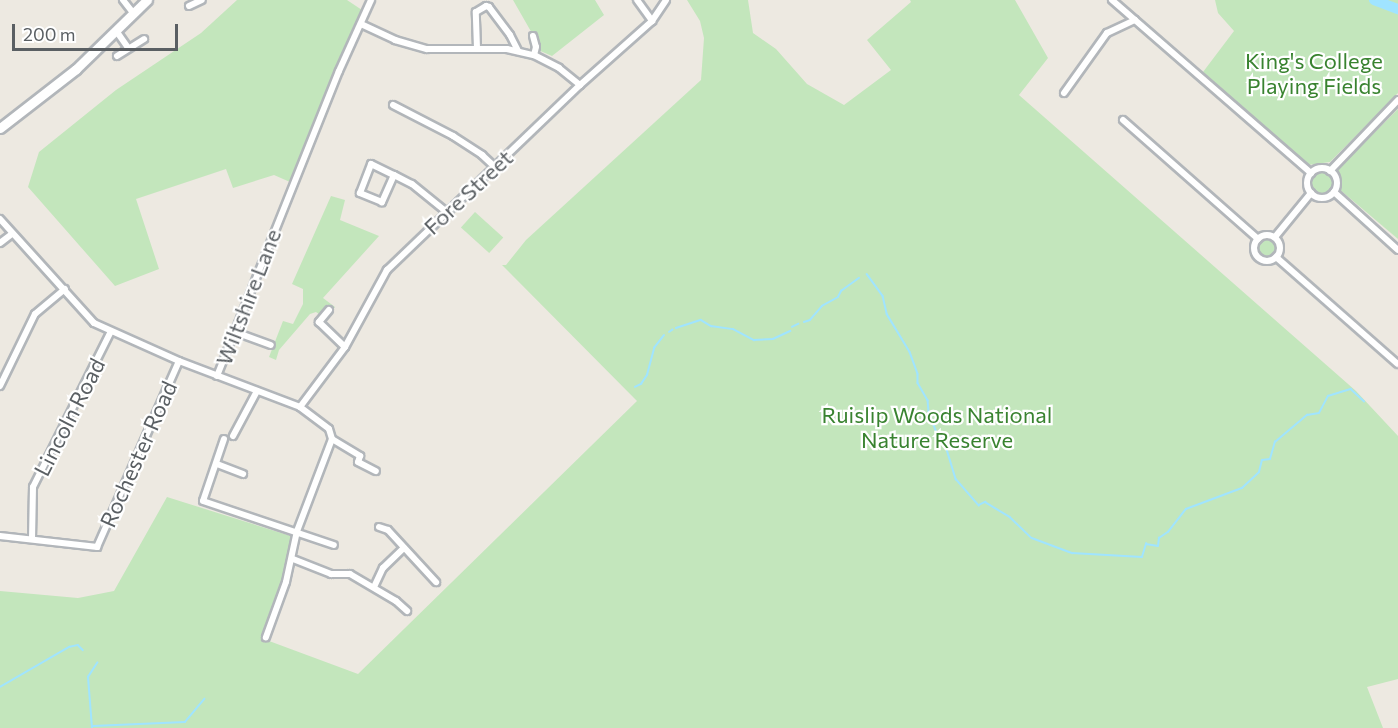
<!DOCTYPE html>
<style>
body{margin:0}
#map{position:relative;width:1398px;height:728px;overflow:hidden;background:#ede9e1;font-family:Commissioner,sans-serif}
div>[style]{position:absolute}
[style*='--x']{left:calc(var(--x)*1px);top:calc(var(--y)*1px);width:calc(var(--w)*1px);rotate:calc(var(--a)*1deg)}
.green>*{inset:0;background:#c3e6bc;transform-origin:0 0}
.round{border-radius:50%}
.stream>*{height:1.5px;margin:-0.75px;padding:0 0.75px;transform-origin:0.75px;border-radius:0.75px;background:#a0e4ff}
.river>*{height:10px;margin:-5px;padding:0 5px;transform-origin:5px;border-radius:5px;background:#a0e4ff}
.roads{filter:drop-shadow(2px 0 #b2b6ba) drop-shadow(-2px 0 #b2b6ba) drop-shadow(0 2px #b2b6ba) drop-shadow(0 -2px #b2b6ba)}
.minor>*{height:6px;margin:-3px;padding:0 3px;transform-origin:3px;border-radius:3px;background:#fff}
.minor>.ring{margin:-3px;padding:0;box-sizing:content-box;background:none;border:6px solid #fff;border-radius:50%}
.secondary>*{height:9px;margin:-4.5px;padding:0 4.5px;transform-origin:4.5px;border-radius:4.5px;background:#fff}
span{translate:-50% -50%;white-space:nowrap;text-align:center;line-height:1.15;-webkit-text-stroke:4.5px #fff;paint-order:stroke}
.park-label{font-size:22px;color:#398330}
.street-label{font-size:22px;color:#5a5f63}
.scale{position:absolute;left:12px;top:24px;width:166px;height:27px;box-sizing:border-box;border:3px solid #5a5f63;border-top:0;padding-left:8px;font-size:18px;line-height:21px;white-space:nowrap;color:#5a5f63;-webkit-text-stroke:4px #fff;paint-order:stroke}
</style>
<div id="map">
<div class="green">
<div style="clip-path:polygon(237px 0,347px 0,362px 10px,290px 182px,274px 175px,233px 188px,226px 169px,136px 199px,159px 269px,115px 286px,28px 187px,39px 152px,116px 90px,201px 33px)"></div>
<div style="clip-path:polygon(513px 0,595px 0,604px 15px,552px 56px,538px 50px,537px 42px)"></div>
<div style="clip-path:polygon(687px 0,748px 0,753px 33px,776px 49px,807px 84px,844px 105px,891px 70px,867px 40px,911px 2px,910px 0,1015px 0,1048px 58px,1019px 95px,1356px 391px,1398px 436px,1398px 679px,1367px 687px,1383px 728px,0 728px,0 591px,78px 598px,114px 591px,167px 497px,294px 537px,292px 562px,261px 638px,358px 674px,637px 401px,502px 265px,506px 265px,526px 240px,701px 80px,704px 38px,700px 21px)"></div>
<div style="clip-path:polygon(1215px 0,1398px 0,1398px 93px,1330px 162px,1308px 165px,1203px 72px,1234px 31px,1218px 13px)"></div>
<div style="clip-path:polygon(1398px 109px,1398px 239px,1339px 189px,1338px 169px)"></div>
<div class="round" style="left:1311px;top:172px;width:22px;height:22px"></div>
<div style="clip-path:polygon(331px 196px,345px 200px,340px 220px,379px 236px,323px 298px,335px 307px,326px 319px,316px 312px,310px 314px,279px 350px,276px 360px,269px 357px,283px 321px,293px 324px,303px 304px,303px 289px,292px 284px)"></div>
<div style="left:475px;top:212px;width:38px;height:21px;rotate:42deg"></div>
<div class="round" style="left:1258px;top:238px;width:18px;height:18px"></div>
</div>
<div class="stream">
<div style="--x:867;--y:274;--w:27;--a:54"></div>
<div style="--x:883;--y:296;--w:18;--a:77"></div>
<div style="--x:887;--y:314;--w:44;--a:58.8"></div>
<div style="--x:910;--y:352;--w:23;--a:70"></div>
<div style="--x:918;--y:374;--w:9;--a:90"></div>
<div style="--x:918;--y:383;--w:20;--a:60"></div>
<div style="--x:928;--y:400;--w:12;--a:85"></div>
<div style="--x:929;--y:412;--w:22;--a:69"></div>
<div style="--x:937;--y:433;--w:13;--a:51"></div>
<div style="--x:945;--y:443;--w:38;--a:73"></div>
<div style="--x:956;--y:479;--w:35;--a:49"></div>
<div style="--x:979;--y:505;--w:7;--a:-27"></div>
<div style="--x:985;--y:502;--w:29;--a:31"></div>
<div style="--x:1010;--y:517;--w:30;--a:44"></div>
<div style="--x:1032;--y:538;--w:43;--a:20.6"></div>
<div style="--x:1072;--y:553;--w:70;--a:3.3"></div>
<div style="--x:1142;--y:557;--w:14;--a:-73"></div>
<div style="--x:1146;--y:544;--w:12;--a:9"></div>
<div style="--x:1158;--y:546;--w:8;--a:-83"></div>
<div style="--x:1159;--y:538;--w:11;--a:-34"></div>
<div style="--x:1168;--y:532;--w:29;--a:-52"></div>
<div style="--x:1186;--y:509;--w:60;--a:-20.6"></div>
<div style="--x:1242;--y:488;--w:23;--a:-43"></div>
<div style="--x:1259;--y:472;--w:12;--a:-76"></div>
<div style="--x:1262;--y:460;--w:8;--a:-7"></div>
<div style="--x:1270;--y:459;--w:18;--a:-74"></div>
<div style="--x:1275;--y:442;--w:42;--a:-40.2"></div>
<div style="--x:1307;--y:415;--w:12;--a:-9"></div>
<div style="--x:1319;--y:413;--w:19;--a:-62"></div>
<div style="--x:1328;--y:396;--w:24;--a:-17"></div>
<div style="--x:1351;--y:389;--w:18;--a:43"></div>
<div style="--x:804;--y:322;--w:6;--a:-18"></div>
<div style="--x:810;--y:320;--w:18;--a:-49"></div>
<div style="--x:822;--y:306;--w:18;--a:-29"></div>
<div style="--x:838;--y:297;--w:7;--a:-63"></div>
<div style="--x:841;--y:291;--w:22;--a:-36"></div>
<div style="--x:792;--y:327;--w:7;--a:-27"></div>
<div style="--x:676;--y:328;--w:26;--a:-18"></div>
<div style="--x:701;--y:320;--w:12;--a:31"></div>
<div style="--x:711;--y:326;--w:22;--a:8"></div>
<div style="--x:733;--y:329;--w:24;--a:28"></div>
<div style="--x:754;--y:340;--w:19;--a:-3"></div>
<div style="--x:773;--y:339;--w:19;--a:-25"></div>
<div style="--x:669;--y:332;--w:4;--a:-34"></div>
<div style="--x:635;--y:387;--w:7;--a:-27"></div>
<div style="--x:641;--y:384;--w:11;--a:-56"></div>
<div style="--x:647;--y:375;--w:28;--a:-75"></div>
<div style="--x:654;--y:348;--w:16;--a:-52"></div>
<div style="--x:0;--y:687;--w:80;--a:-30.1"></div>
<div style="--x:69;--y:647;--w:9;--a:-13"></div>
<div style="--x:78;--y:645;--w:7;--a:45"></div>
<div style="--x:93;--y:726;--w:92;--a:-2.5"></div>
<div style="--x:185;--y:722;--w:30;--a:-50"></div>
<div style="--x:92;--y:728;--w:51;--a:-94.5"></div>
<div style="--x:88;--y:677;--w:17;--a:-57"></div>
</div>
<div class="river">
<div style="--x:1374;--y:0;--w:26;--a:21"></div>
</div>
<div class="roads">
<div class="minor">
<div style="--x:123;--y:0;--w:18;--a:52"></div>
<div style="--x:637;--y:0;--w:26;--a:54"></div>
<div style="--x:1112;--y:0;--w:264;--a:41"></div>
<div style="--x:189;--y:6;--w:14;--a:-25"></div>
<div style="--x:361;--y:24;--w:38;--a:25"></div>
<div style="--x:395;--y:40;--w:33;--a:16"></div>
<div style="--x:427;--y:49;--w:80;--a:0"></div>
<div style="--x:507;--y:49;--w:28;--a:13"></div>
<div style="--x:534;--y:55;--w:28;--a:27"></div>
<div style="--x:559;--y:68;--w:27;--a:39"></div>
<div style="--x:117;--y:32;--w:19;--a:55"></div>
<div style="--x:533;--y:36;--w:11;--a:75"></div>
<div style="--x:536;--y:47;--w:8;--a:104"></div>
<div style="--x:477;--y:48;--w:36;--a:-92"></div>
<div style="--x:476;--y:12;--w:12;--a:-31"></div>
<div style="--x:486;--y:6;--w:3;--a:18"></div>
<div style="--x:489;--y:7;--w:35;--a:53"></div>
<div style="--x:510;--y:35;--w:18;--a:63"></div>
<div style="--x:117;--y:56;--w:32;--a:-32"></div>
<div style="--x:1064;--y:93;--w:74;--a:-54.4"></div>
<div style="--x:1107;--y:33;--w:31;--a:-25"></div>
<div style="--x:393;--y:105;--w:68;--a:27.3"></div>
<div style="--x:453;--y:136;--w:35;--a:33"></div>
<div style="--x:482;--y:155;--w:18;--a:43"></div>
<div style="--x:1123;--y:120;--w:180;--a:41.4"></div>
<div class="ring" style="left:1307px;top:168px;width:24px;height:24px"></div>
<div style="--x:1330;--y:171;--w:98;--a:-46.2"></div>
<div style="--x:394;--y:175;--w:30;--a:114"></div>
<div style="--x:382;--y:202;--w:24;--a:-158"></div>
<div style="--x:360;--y:193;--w:31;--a:-69"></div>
<div style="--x:371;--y:164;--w:25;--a:26"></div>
<div style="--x:394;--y:175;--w:20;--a:27"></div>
<div style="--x:412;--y:184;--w:48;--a:39"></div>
<div style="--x:1334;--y:192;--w:86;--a:42.2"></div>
<div style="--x:0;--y:219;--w:140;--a:47.9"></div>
<div style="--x:94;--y:323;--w:93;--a:24.1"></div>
<div style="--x:179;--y:361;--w:129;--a:20.8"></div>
<div style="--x:300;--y:407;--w:36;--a:37"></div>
<div style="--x:329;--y:429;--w:10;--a:73"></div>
<div style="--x:332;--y:439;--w:98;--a:110.8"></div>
<div style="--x:297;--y:531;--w:52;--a:102.2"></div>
<div style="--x:286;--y:582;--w:59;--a:110"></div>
<div class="ring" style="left:1254px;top:235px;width:20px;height:20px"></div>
<div style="--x:1275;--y:237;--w:57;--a:-50.7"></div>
<div style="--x:0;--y:243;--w:15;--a:-37"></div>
<div style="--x:1276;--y:257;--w:162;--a:41.3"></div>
<div style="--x:329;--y:310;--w:16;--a:130"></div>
<div style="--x:319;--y:322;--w:36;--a:44"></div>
<div style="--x:235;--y:332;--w:38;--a:20"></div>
<div style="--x:217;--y:376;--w:328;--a:-68.2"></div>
<div style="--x:339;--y:71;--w:78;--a:-65.7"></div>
<div style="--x:0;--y:386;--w:80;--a:-64.1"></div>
<div style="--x:35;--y:314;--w:39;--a:-40"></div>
<div style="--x:300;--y:407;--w:75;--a:-53.1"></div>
<div style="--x:345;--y:347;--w:88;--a:-61.4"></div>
<div style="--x:387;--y:270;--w:267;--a:-43.8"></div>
<div style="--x:580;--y:85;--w:96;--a:-41.6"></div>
<div style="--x:652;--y:21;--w:25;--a:-56"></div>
<div style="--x:233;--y:436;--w:51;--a:-61.9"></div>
<div style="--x:224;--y:439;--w:65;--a:108.7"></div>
<div style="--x:203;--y:501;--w:138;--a:18.6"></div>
<div style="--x:332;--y:439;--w:33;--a:31"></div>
<div style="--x:360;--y:456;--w:6;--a:108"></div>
<div style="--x:358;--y:462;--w:20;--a:27"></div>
<div style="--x:217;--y:464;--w:28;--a:21"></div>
<div style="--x:379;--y:527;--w:9;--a:18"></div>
<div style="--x:388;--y:530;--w:71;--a:47.3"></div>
<div style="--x:0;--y:536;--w:98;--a:6.5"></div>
<div style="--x:97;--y:547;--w:203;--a:-66.2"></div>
<div style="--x:32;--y:539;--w:52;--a:-88.9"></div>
<div style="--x:33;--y:487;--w:174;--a:-63.4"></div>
<div style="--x:293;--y:559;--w:41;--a:21.5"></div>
<div style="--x:331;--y:574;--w:19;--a:0"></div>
<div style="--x:350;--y:574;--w:53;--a:30.4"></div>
<div style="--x:396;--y:601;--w:15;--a:42"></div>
<div style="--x:374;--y:587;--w:21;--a:-65"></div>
<div style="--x:383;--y:568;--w:29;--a:-44"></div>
</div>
<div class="secondary">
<div style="--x:0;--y:128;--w:96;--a:-37.8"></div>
<div style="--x:76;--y:69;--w:99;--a:-44.2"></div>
</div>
</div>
<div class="park-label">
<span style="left:1314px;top:73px">King's College<br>Playing Fields</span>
<span style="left:937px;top:427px">Ruislip Woods National<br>Nature Reserve</span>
</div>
<div class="street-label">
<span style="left:468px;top:192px;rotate:-43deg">Fore Street</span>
<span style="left:248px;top:297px;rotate:-69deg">Wiltshire Lane</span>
<span style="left:69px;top:417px;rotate:-63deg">Lincoln Road</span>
<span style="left:138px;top:454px;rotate:-66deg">Rochester Road</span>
</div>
<div class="scale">200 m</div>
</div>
